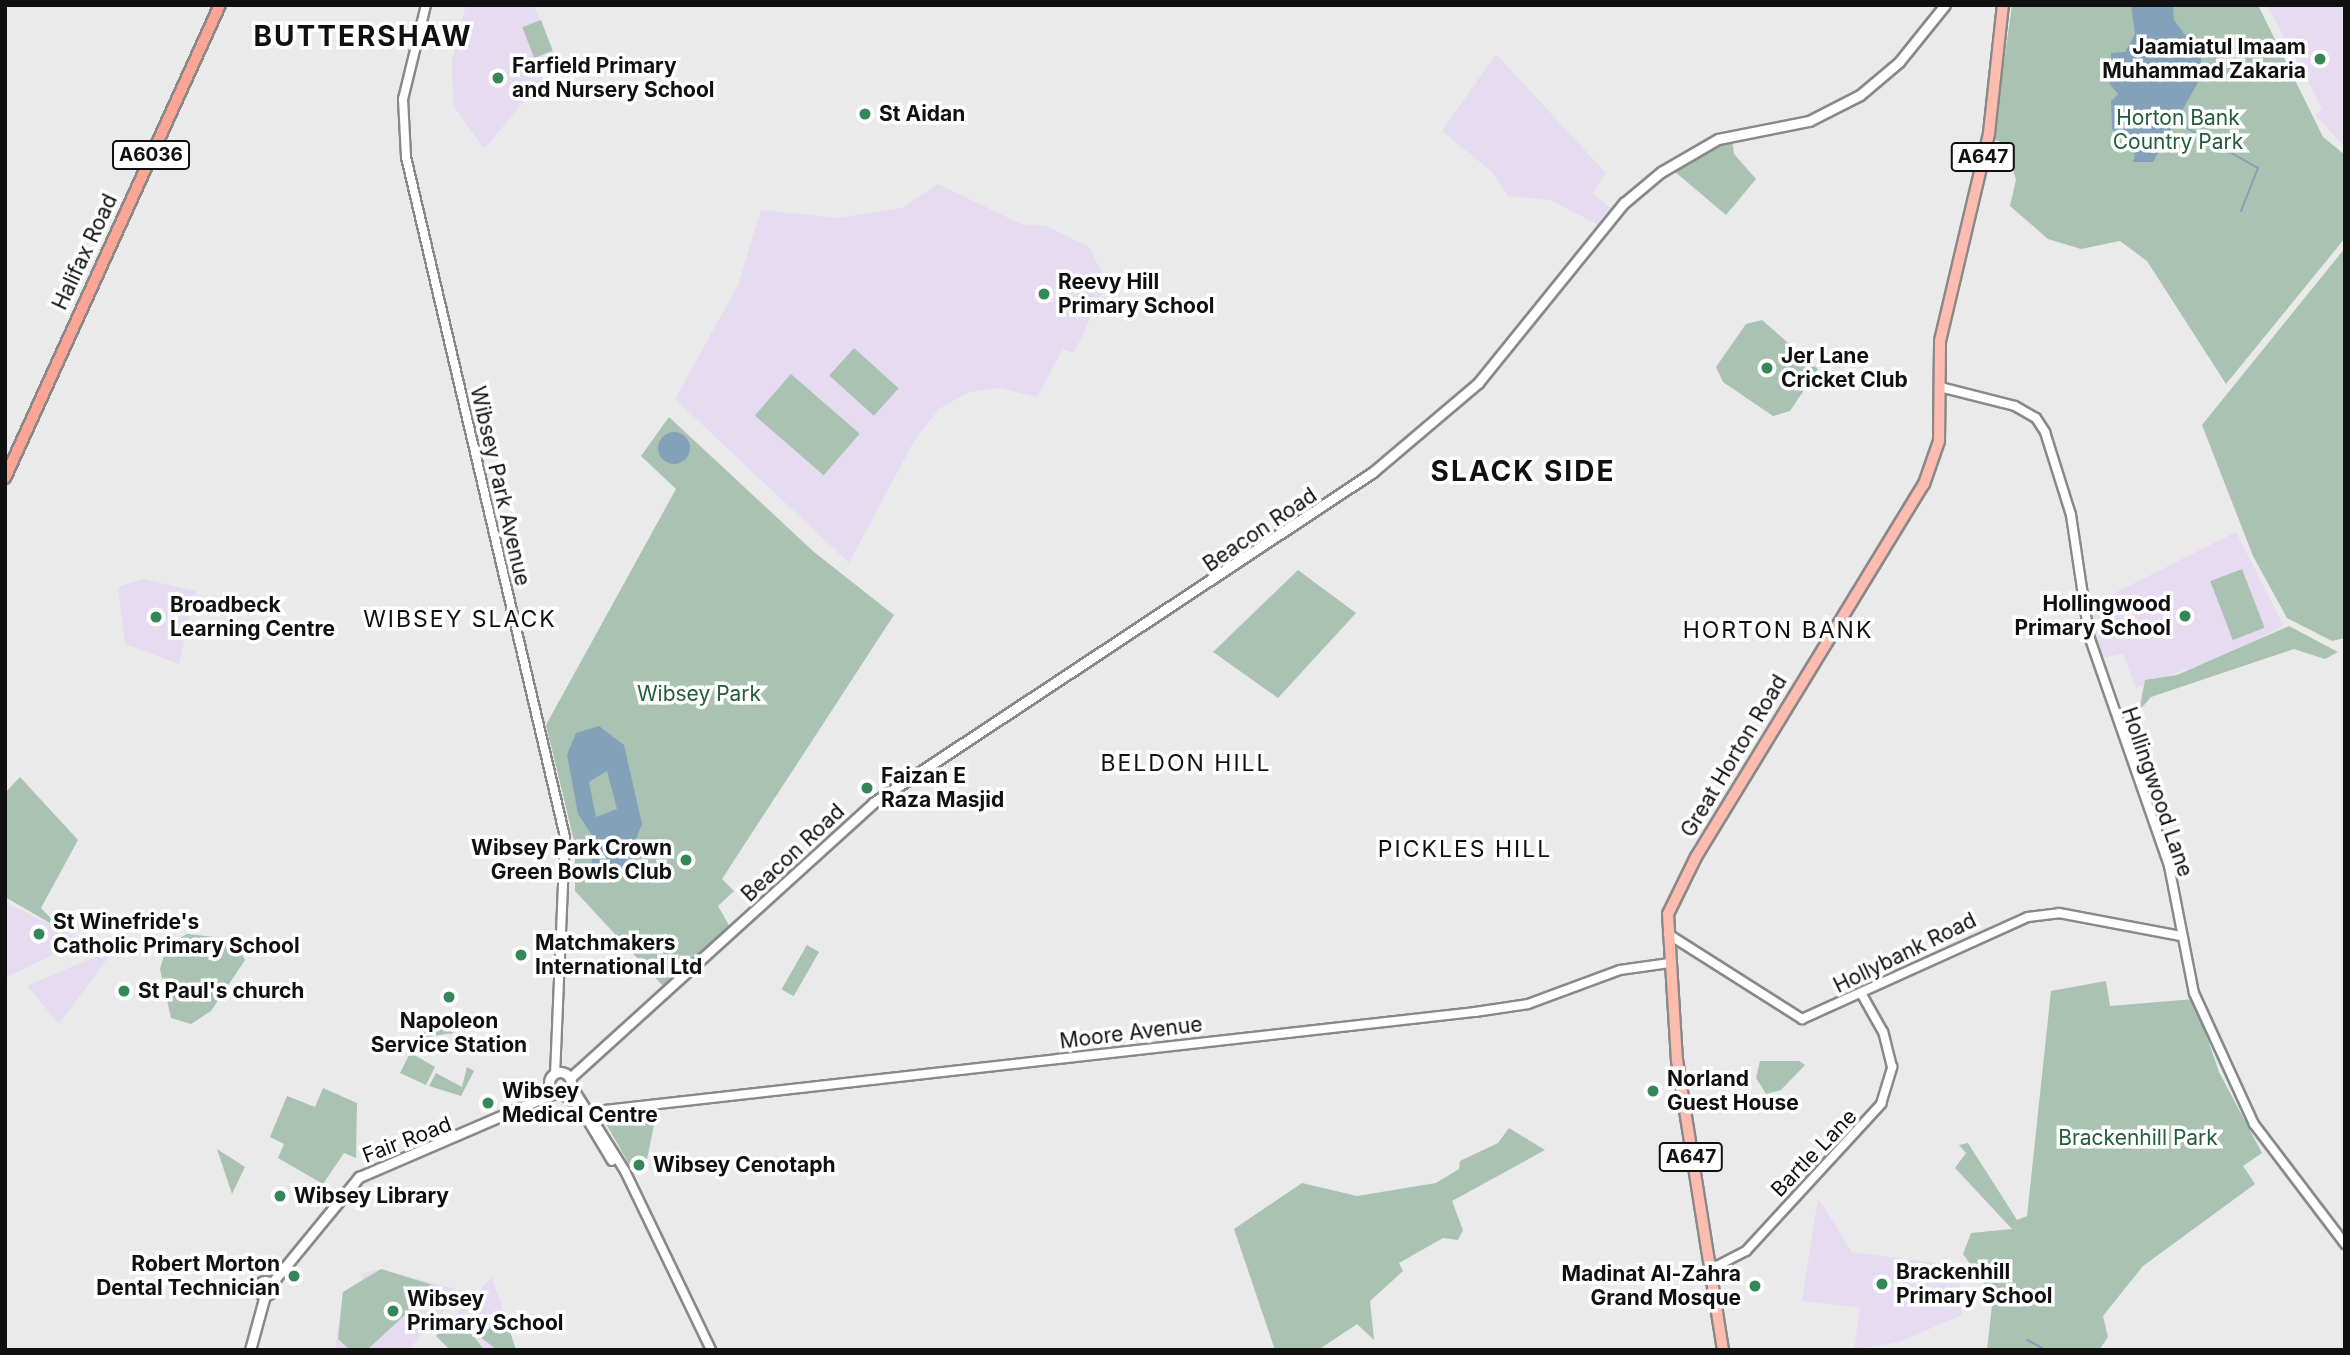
<!DOCTYPE html>
<style>
body{margin:0}
#map{position:relative;width:2350px;height:1355px;overflow:hidden;background:#eaeaeb;font-family:Inter,sans-serif}
div>[style]{position:absolute}
[style*='--x']{left:calc(var(--x)*1px);top:calc(var(--y)*1px);width:calc(var(--w)*1px);rotate:calc(var(--a)*1deg)}
.education>*{inset:0;background:#e6dbf0}
.green>*{inset:0;background:#a9c2b2;transform-origin:0 0}
.water>*{inset:0;background:#83a2ba}
.round{border-radius:50%}
.stream>*{height:2px;margin:-1px;padding:0 1px;transform-origin:1px;border-radius:1px;background:#83a2ba}
.roads{filter:drop-shadow(2px 0 #89898a) drop-shadow(-2px 0 #89898a) drop-shadow(0 2px #89898a) drop-shadow(0 -2px #89898a)}
.tertiary>*{height:8px;margin:-4px;padding:0 4px;transform-origin:4px;border-radius:4px;background:#fff}
.secondary>*{height:9px;margin:-4.5px;padding:0 4.5px;transform-origin:4.5px;border-radius:4.5px;background:#fff}
.secondary>.ring{margin:-4.5px;padding:0;box-sizing:content-box;background:none;border:9px solid #fff;border-radius:50%}
.primary>*{height:10px;margin:-5px;padding:0 5px;transform-origin:5px;border-radius:5px;background:#febbaf}
.trunk>*{height:10px;margin:-5px;padding:0 5px;transform-origin:5px;border-radius:5px;background:#fea494}
.dots>*{width:19px;height:19px;translate:-50% -50%;box-sizing:border-box;border:4px solid #fff;border-radius:50%}
span{translate:-50% -50%;white-space:nowrap;text-align:center;line-height:1.15;-webkit-text-stroke:7px #fff;paint-order:stroke}
.shield-label span{padding:2px 5px;background:#fff;border:2px solid;border-radius:5px;-webkit-text-stroke-width:0}
.shield-label{font-size:19px;color:#101011;font-weight:700}
.poi-label{font-size:21px;color:#101011;font-weight:700}
.right{translate:-100% -50%;text-align:right}
.left{translate:0 -50%;text-align:left}
.park-label{font-size:21px;color:#215c3d}
.street-label{font-size:21px;color:#101011}
.neighbourhood-label{font-size:23px;color:#101011;letter-spacing:2px}
.district-label{font-size:28px;color:#101011;font-weight:700;letter-spacing:2px}
.frame{position:absolute;inset:0;border:7px solid #101011;pointer-events:none}
</style>
<div id="map">
<div class="education">
<div style="clip-path:polygon(466px 5px,534px 5px,557px 62px,484px 149px,453px 105px,452px 61px)"></div>
<div style="clip-path:polygon(2267px 5px,2345px 5px,2345px 147px,2315px 115px,2322px 108px)"></div>
<div style="clip-path:polygon(1496px 54px,1606px 173px,1592px 193px,1612px 209px,1597px 224px,1550px 200px,1508px 196px,1491px 171px,1442px 131px)"></div>
<div style="clip-path:polygon(938px 184px,1021px 224px,1046px 226px,1089px 247px,1107px 283px,1074px 353px,1063px 349px,1037px 397px,1001px 388px,969px 392px,939px 409px,913px 443px,849px 563px,675px 399px,738px 285px,761px 210px,837px 218px,902px 208px)"></div>
<div style="clip-path:polygon(2236px 532px,2284px 626px,2231px 653px,2136px 688px,2123px 654px,2101px 658px,2089px 606px)"></div>
<div style="clip-path:polygon(143px 579px,196px 591px,179px 664px,125px 644px,118px 587px)"></div>
<div style="clip-path:polygon(5px 897px,12px 906px,83px 940px,5px 978px)"></div>
<div style="clip-path:polygon(115px 948px,59px 1024px,27px 986px)"></div>
<div style="clip-path:polygon(1818px 1198px,1852px 1252px,1959px 1266px,1962px 1315px,1899px 1342px,1854px 1350px,1860px 1308px,1802px 1301px)"></div>
<div style="clip-path:polygon(381px 1269px,463px 1291px,408px 1350px,335px 1350px,343px 1292px,361px 1284px,363px 1273px)"></div>
<div style="clip-path:polygon(492px 1277px,516px 1350px,450px 1350px,436px 1336px)"></div>
</div>
<div class="green">
<div style="clip-path:polygon(2012px 5px,2258px 5px,2323px 137px,2345px 155px,2345px 238px,2226px 384px,2147px 261px,2120px 241px,2081px 249px,2048px 239px,2010px 206px,2016px 180px,2006px 144px,1993px 139px)"></div>
<div style="left:541px;top:20px;width:33px;height:20px;rotate:69deg"></div>
<div style="clip-path:polygon(1732px 139px,1734px 154px,1756px 179px,1726px 215px,1674px 171px)"></div>
<div style="clip-path:polygon(2345px 248px,2345px 638px,2332px 641px,2287px 618px,2253px 556px,2202px 425px)"></div>
<div style="clip-path:polygon(1762px 320px,1818px 369px,1790px 411px,1773px 416px,1723px 382px,1716px 367px,1746px 324px)"></div>
<div style="left:854px;top:348px;width:60px;height:37px;rotate:42deg"></div>
<div style="left:791px;top:374px;width:91px;height:55px;rotate:41deg"></div>
<div style="clip-path:polygon(669px 417px,814px 552px,894px 615px,722px 879px,734px 891px,718px 906px,730px 927px,663px 986px,575px 891px,575px 845px,546px 725px,676px 489px,641px 456px)"></div>
<div style="left:2242px;top:569px;width:63px;height:34px;rotate:69deg"></div>
<div style="clip-path:polygon(1298px 570px,1356px 613px,1278px 698px,1213px 652px)"></div>
<div style="clip-path:polygon(2289px 626px,2338px 652px,2325px 659px,2294px 649px,2151px 697px,2139px 711px,2145px 680px,2177px 675px)"></div>
<div style="clip-path:polygon(20px 777px,78px 840px,41px 908px,62px 930px,5px 897px,5px 793px)"></div>
<div style="clip-path:polygon(187px 934px,233px 939px,245px 960px,211px 1011px,191px 1024px,171px 1018px,160px 969px,167px 945px)"></div>
<div style="left:807px;top:945px;width:14px;height:51px;rotate:30deg"></div>
<div style="clip-path:polygon(2106px 981px,2110px 1006px,2194px 999px,2219px 1072px,2262px 1153px,2243px 1166px,2255px 1184px,2143px 1266px,2103px 1316px,2108px 1337px,2099px 1350px,1987px 1350px,1993px 1296px,1963px 1254px,1971px 1233px,2012px 1229px,1955px 1168px,1966px 1153px,1959px 1145px,1968px 1143px,2017px 1220px,2027px 1216px,2051px 991px)"></div>
<div style="clip-path:polygon(427px 1019px,454px 1033px,433px 1036px,416px 1056px,435px 1067px,426px 1085px,400px 1073px)"></div>
<div style="clip-path:polygon(1760px 1061px,1799px 1061px,1805px 1065px,1781px 1090px,1766px 1094px,1756px 1078px)"></div>
<div style="clip-path:polygon(467px 1067px,474px 1071px,461px 1096px,429px 1086px,436px 1073px,462px 1087px)"></div>
<div style="clip-path:polygon(323px 1088px,357px 1103px,356px 1158px,344px 1153px,323px 1184px,278px 1158px,284px 1144px,270px 1137px,287px 1096px,315px 1107px)"></div>
<div style="clip-path:polygon(647px 1112px,654px 1125px,647px 1159px,629px 1164px,605px 1122px)"></div>
<div style="clip-path:polygon(1509px 1128px,1545px 1150px,1452px 1201px,1463px 1230px,1458px 1240px,1443px 1238px,1399px 1263px,1403px 1271px,1370px 1301px,1374px 1340px,1357px 1324px,1318px 1350px,1275px 1350px,1234px 1229px,1302px 1183px,1357px 1196px,1436px 1183px,1459px 1169px,1460px 1161px,1498px 1143px)"></div>
<div style="clip-path:polygon(217px 1149px,245px 1167px,232px 1194px)"></div>
<div style="clip-path:polygon(381px 1269px,436px 1286px,367px 1350px,350px 1350px,338px 1339px,343px 1292px)"></div>
<div style="clip-path:polygon(504px 1314px,510px 1331px,516px 1350px,497px 1350px,469px 1328px,474px 1324px,484px 1334px)"></div>
<div style="clip-path:polygon(453px 1317px,475px 1338px,484px 1350px,450px 1350px,436px 1336px)"></div>
</div>
<div class="water">
<div style="clip-path:polygon(2131px 5px,2173px 5px,2174px 20px,2201px 57px,2201px 77px,2153px 162px,2133px 162px,2135px 155px,2112px 129px,2111px 101px,2118px 94px,2109px 83px,2118px 79px,2110px 72px,2111px 53px,2125px 52px,2135px 34px)"></div>
<div class="round" style="left:658px;top:432px;width:32px;height:32px"></div>
<div style="clip-path:polygon(evenodd,599px 726px,624px 745px,642px 824px,623px 872px,602px 880px,591px 872px,593px 837px,578px 814px,567px 755px,576px 733px,599px 726px,607px 771px,617px 809px,596px 817px,589px 782px,607px 771px)"></div>
</div>
<div class="stream">
<div style="--x:2178;--y:123;--w:92;--a:29.4"></div>
<div style="--x:2258;--y:168;--w:46;--a:111.6"></div>
<div style="--x:2027;--y:1340;--w:21;--a:28"></div>
</div>
<div class="roads">
<div class="tertiary">
<div style="--x:426;--y:5;--w:97;--a:103.7"></div>
<div style="--x:403;--y:99;--w:58;--a:87"></div>
<div style="--x:406;--y:157;--w:698;--a:76.84"></div>
<div style="--x:565;--y:837;--w:235;--a:92.4"></div>
<div style="--x:1940;--y:387;--w:77;--a:14.2"></div>
<div style="--x:2015;--y:406;--w:24;--a:30"></div>
<div style="--x:2036;--y:418;--w:17;--a:57"></div>
<div style="--x:2045;--y:432;--w:87;--a:72.6"></div>
<div style="--x:2071;--y:515;--w:122;--a:81.5"></div>
<div style="--x:2089;--y:636;--w:244;--a:70.8"></div>
<div style="--x:2169;--y:866;--w:129;--a:78.9"></div>
<div style="--x:2194;--y:993;--w:144;--a:65.4"></div>
<div style="--x:2254;--y:1124;--w:151;--a:52.8"></div>
<div style="--x:1668;--y:934;--w:159;--a:32.4"></div>
<div style="--x:1802;--y:1019;--w:248;--a:-24.3"></div>
<div style="--x:2028;--y:917;--w:31;--a:-7"></div>
<div style="--x:2059;--y:913;--w:124;--a:10.7"></div>
<div style="--x:571;--y:1085;--w:102;--a:57.9"></div>
<div style="--x:625;--y:1171;--w:199;--a:64.3"></div>
<div style="--x:562;--y:1094;--w:21;--a:35"></div>
<div style="--x:579;--y:1106;--w:64;--a:59"></div>
<div style="--x:592;--y:1116;--w:14;--a:-25"></div>
<div style="--x:605;--y:1110;--w:876;--a:-6.43"></div>
<div style="--x:1475;--y:1012;--w:54;--a:-8.6"></div>
<div style="--x:1528;--y:1004;--w:98;--a:-20.3"></div>
<div style="--x:1620;--y:970;--w:50;--a:-8"></div>
<div style="--x:1709;--y:1270;--w:42;--a:-27.2"></div>
<div style="--x:1746;--y:1251;--w:200;--a:-47.4"></div>
<div style="--x:1881;--y:1104;--w:39;--a:-73"></div>
<div style="--x:1892;--y:1067;--w:36;--a:-104"></div>
<div style="--x:1883;--y:1032;--w:45;--a:-119.4"></div>
</div>
<div class="secondary">
<div class="ring" style="left:549px;top:1072px;width:13px;height:13px"></div>
<div style="--x:570;--y:1078;--w:409;--a:-42.2"></div>
<div style="--x:873;--y:803;--w:600;--a:-33.5"></div>
<div style="--x:1373;--y:472;--w:138;--a:-40.3"></div>
<div style="--x:1478;--y:383;--w:232;--a:-51"></div>
<div style="--x:1624;--y:203;--w:48;--a:-40"></div>
<div style="--x:1661;--y:172;--w:66;--a:-30.1"></div>
<div style="--x:1718;--y:139;--w:93;--a:-11.2"></div>
<div style="--x:1809;--y:121;--w:57;--a:-27"></div>
<div style="--x:1860;--y:95;--w:51;--a:-40.2"></div>
<div style="--x:1899;--y:62;--w:73;--a:-51.1"></div>
<div class="ring" style="left:258px;top:1281px;width:5px;height:5px"></div>
<div style="--x:271;--y:1284;--w:139;--a:-50.6"></div>
<div style="--x:359;--y:1177;--w:212;--a:-23.3"></div>
<div style="--x:250;--y:1350;--w:57;--a:-74.7"></div>
</div>
<div class="primary">
<div style="--x:1723;--y:1350;--w:293;--a:-99"></div>
<div style="--x:1677;--y:1061;--w:147;--a:-93.5"></div>
<div style="--x:1668;--y:914;--w:64;--a:-63.8"></div>
<div style="--x:1696;--y:857;--w:437;--a:-58.6"></div>
<div style="--x:1924;--y:484;--w:46;--a:-70.8"></div>
<div style="--x:1939;--y:441;--w:100;--a:-89.4"></div>
<div style="--x:1940;--y:341;--w:214;--a:-76.7"></div>
<div style="--x:1989;--y:133;--w:129;--a:-83.8"></div>
</div>
<div class="trunk">
<div style="--x:5;--y:478;--w:520;--a:-65.56"></div>
</div>
</div>
<div class="dots">
<div style="left:2320px;top:59px;background:#368758"></div>
<div style="left:498px;top:78px;background:#368758"></div>
<div style="left:865px;top:114px;background:#368758"></div>
<div style="left:1044px;top:294px;background:#368758"></div>
<div style="left:1767px;top:368px;background:#368758"></div>
<div style="left:2185px;top:616px;background:#368758"></div>
<div style="left:156px;top:617px;background:#368758"></div>
<div style="left:867px;top:788px;background:#368758"></div>
<div style="left:686px;top:860px;background:#368758"></div>
<div style="left:39px;top:934px;background:#368758"></div>
<div style="left:521px;top:955px;background:#368758"></div>
<div style="left:124px;top:991px;background:#368758"></div>
<div style="left:449px;top:997px;background:#368758"></div>
<div style="left:1653px;top:1091px;background:#368758"></div>
<div style="left:488px;top:1103px;background:#368758"></div>
<div style="left:639px;top:1165px;background:#368758"></div>
<div style="left:280px;top:1196px;background:#368758"></div>
<div style="left:294px;top:1276px;background:#368758"></div>
<div style="left:1882px;top:1284px;background:#368758"></div>
<div style="left:1755px;top:1286px;background:#368758"></div>
<div style="left:393px;top:1311px;background:#368758"></div>
</div>
<div class="shield-label">
<span style="left:151px;top:155px">A6036</span>
<span style="left:1983px;top:157px">A647</span>
<span style="left:1691px;top:1157px">A647</span>
</div>
<div class="poi-label">
<span class="right" style="left:2306px;top:59px">Jaamiatul Imaam<br>Muhammad Zakaria</span>
<span class="left" style="left:512px;top:78px">Farfield Primary<br>and Nursery School</span>
<span class="left" style="left:879px;top:114px">St Aidan</span>
<span class="left" style="left:1058px;top:294px">Reevy Hill<br>Primary School</span>
<span class="left" style="left:1781px;top:368px">Jer Lane<br>Cricket Club</span>
<span class="right" style="left:2171px;top:616px">Hollingwood<br>Primary School</span>
<span class="left" style="left:170px;top:617px">Broadbeck<br>Learning Centre</span>
<span class="left" style="left:881px;top:788px">Faizan E<br>Raza Masjid</span>
<span class="right" style="left:672px;top:860px">Wibsey Park Crown<br>Green Bowls Club</span>
<span class="left" style="left:53px;top:934px">St Winefride's<br>Catholic Primary School</span>
<span class="left" style="left:535px;top:955px">Matchmakers<br>International Ltd</span>
<span class="left" style="left:138px;top:991px">St Paul's church</span>
<span style="left:449px;top:1033px">Napoleon<br>Service Station</span>
<span class="left" style="left:1667px;top:1091px">Norland<br>Guest House</span>
<span class="left" style="left:502px;top:1103px">Wibsey<br>Medical Centre</span>
<span class="left" style="left:653px;top:1165px">Wibsey Cenotaph</span>
<span class="left" style="left:294px;top:1196px">Wibsey Library</span>
<span class="right" style="left:280px;top:1276px">Robert Morton<br>Dental Technician</span>
<span class="left" style="left:1896px;top:1284px">Brackenhill<br>Primary School</span>
<span class="right" style="left:1741px;top:1286px">Madinat Al-Zahra<br>Grand Mosque</span>
<span class="left" style="left:407px;top:1311px">Wibsey<br>Primary School</span>
</div>
<div class="park-label">
<span style="left:2178px;top:130px">Horton Bank<br>Country Park</span>
<span style="left:699px;top:694px">Wibsey Park</span>
<span style="left:2138px;top:1138px">Brackenhill Park</span>
</div>
<div class="street-label">
<span style="left:85px;top:252px;rotate:-65deg">Halifax Road</span>
<span style="left:500px;top:486px;rotate:77deg">Wibsey Park Avenue</span>
<span style="left:1260px;top:530px;rotate:-34deg">Beacon Road</span>
<span style="left:1734px;top:756px;rotate:-59deg">Great Horton Road</span>
<span style="left:2157px;top:792px;rotate:71deg">Hollingwood Lane</span>
<span style="left:793px;top:853px;rotate:-43deg">Beacon Road</span>
<span style="left:1905px;top:953px;rotate:-26deg">Hollybank Road</span>
<span style="left:1131px;top:1033px;rotate:-7deg">Moore Avenue</span>
<span style="left:407px;top:1140px;rotate:-21deg">Fair Road</span>
<span style="left:1814px;top:1153px;rotate:-46deg">Bartle Lane</span>
</div>
<div class="neighbourhood-label">
<span style="left:460px;top:619px">WIBSEY SLACK</span>
<span style="left:1778px;top:630px">HORTON BANK</span>
<span style="left:1186px;top:763px">BELDON HILL</span>
<span style="left:1465px;top:849px">PICKLES HILL</span>
</div>
<div class="district-label">
<span style="left:363px;top:36px">BUTTERSHAW</span>
<span style="left:1523px;top:471px">SLACK SIDE</span>
</div>
<div class="frame"></div>
</div>
